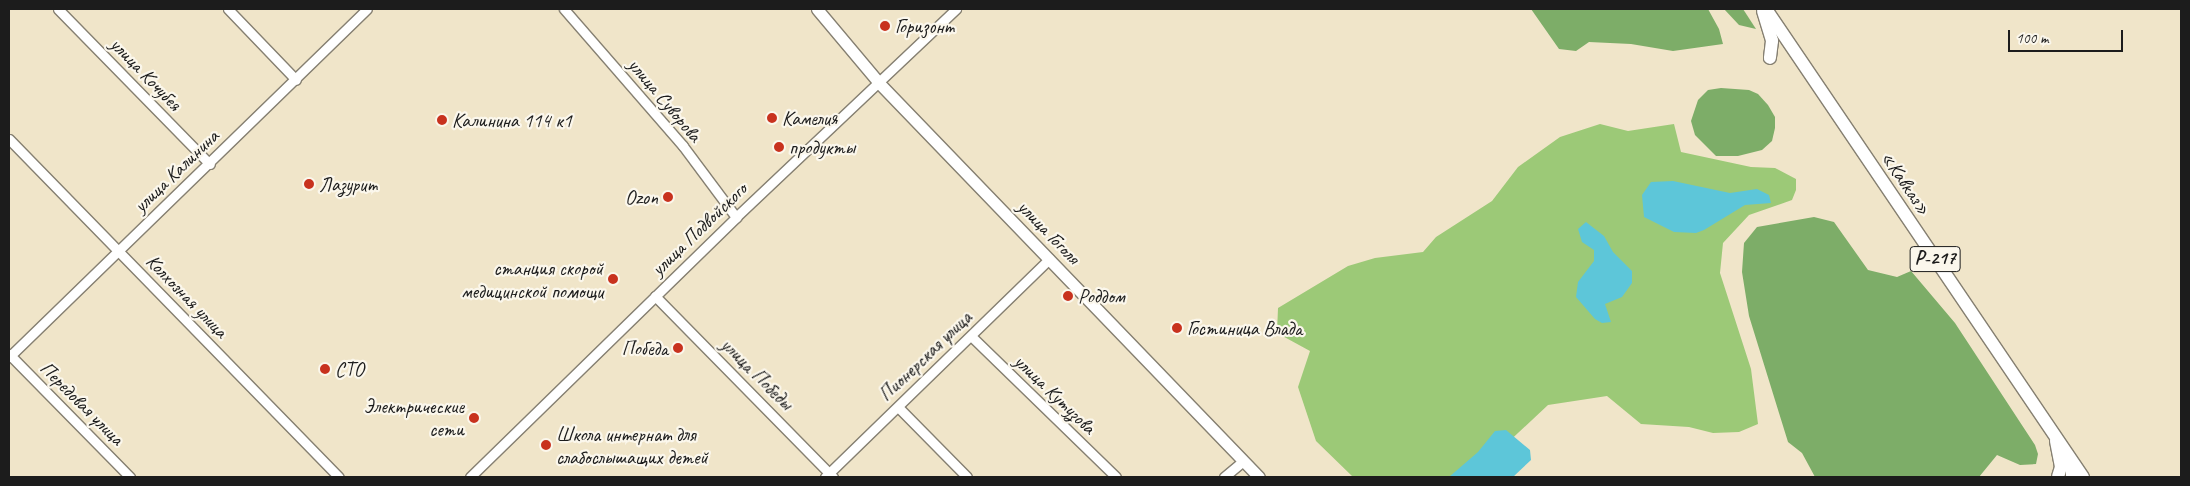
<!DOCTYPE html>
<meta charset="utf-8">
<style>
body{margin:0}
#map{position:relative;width:2190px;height:486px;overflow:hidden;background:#f0e5c9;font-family:Caveat,sans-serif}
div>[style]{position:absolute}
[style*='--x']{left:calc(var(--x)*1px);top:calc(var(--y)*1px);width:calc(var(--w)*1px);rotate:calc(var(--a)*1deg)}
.green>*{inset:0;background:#9cc977}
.forest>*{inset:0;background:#7dad68}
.water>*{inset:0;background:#5dc6d9}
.roads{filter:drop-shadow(1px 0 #868072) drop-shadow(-1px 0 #868072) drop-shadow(0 1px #868072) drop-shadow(0 -1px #868072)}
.minor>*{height:9px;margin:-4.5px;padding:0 4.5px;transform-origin:4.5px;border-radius:4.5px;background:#fff}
.major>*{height:11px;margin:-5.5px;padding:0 5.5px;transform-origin:5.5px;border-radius:5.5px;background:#fff}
.highway>*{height:12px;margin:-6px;padding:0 6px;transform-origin:6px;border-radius:6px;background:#fff}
.dots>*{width:14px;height:14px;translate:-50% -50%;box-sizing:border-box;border:2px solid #fbf7ec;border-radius:50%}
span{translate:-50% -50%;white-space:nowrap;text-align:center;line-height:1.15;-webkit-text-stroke:4.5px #fbf7ec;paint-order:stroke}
.shield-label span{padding:1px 4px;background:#fbf7ec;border:1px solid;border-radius:4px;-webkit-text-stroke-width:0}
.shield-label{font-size:19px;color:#1c1c1c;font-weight:700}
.poi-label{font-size:20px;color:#1c1c1c}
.left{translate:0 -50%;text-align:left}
.right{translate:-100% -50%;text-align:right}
.street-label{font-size:20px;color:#1c1c1c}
.frame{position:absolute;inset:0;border:10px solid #1c1c1c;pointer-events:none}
.scale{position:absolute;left:2008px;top:30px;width:115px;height:22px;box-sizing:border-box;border:2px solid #1c1c1c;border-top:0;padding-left:6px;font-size:15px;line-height:18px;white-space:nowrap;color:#1c1c1c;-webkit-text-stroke:4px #fbf7ec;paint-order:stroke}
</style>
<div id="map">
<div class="green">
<div style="clip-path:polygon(1600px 124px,1628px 131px,1674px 124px,1681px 152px,1751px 167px,1775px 168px,1796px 179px,1796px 190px,1792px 200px,1749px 215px,1723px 243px,1720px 273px,1751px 369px,1758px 424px,1739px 432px,1713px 433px,1689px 427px,1641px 424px,1607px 396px,1548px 405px,1471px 477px,1353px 477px,1316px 441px,1298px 387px,1310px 351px,1277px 333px,1278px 308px,1348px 266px,1375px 258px,1423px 252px,1436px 237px,1492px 201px,1518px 167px,1560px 137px)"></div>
</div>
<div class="forest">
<div style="clip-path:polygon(1531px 9px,1708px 9px,1719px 29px,1723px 44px,1673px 51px,1631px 44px,1589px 42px,1576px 51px,1559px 49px)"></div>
<div style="clip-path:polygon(1724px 9px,1743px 9px,1756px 29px,1739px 25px)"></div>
<div style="clip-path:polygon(1721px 88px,1749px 90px,1758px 94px,1768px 105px,1775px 117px,1775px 128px,1772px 141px,1762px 150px,1738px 156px,1716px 156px,1695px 135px,1691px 121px,1698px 100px,1708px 90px)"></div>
<div style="clip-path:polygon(1814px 217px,1834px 222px,1868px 270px,1897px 277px,1911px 271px,1955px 323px,2035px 445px,2038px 454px,2036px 464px,2020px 465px,1997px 455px,1979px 477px,1815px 477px,1802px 453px,1788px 442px,1749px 316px,1742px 272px,1744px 243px,1757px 227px)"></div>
</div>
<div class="water">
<div style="clip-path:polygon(1673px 181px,1730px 193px,1757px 189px,1769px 195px,1771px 203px,1745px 205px,1704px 230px,1696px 233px,1674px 232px,1644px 217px,1642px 195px,1651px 182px)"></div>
<div style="clip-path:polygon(1586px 222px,1604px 236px,1613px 252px,1632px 271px,1632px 283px,1622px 297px,1605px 304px,1611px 322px,1602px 323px,1595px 319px,1576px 297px,1578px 282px,1594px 261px,1594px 250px,1582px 242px,1578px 229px)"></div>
<div style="clip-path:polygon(1506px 430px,1530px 450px,1531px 460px,1513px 477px,1449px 477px,1478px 452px,1495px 431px)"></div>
</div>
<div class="roads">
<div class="minor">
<div style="--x:58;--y:9;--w:217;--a:45.6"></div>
<div style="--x:228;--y:9;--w:98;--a:46.2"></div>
<div style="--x:564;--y:9;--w:181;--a:49"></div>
<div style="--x:683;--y:146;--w:89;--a:53.3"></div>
<div style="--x:9;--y:139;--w:472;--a:45.7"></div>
<div style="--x:655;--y:296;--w:254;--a:45.5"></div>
<div style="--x:971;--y:336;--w:202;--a:44.2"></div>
<div style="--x:9;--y:354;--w:173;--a:45.5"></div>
<div style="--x:9;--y:357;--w:499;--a:-44.2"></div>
<div style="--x:898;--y:407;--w:98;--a:45.4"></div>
<div style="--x:470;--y:477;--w:372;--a:-44.3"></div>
<div style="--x:736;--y:217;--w:303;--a:-43.4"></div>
<div style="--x:825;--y:477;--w:313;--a:-44.2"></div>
<div style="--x:1224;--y:477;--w:25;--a:-40"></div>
</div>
<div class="major">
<div style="--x:817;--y:9;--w:97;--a:50"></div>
<div style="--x:879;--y:83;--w:547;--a:46.04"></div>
<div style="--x:2068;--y:457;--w:10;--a:73"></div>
<div style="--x:2071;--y:467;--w:10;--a:90"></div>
</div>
<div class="highway">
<div style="--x:1766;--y:9;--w:565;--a:55.89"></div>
<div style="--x:1763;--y:11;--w:31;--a:73"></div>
<div style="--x:1772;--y:41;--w:17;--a:97"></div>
<div style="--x:2056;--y:441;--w:26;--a:79"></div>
<div style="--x:2061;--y:467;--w:10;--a:107"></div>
</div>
</div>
<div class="dots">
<div style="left:885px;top:26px;background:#c8321e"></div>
<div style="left:772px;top:118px;background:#c8321e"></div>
<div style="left:442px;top:120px;background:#c8321e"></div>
<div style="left:779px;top:147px;background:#c8321e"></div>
<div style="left:309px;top:184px;background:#c8321e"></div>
<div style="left:668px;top:197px;background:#c8321e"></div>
<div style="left:613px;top:279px;background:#c8321e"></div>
<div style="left:1068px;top:296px;background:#c8321e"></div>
<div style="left:1177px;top:328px;background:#c8321e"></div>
<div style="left:678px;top:348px;background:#c8321e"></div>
<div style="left:325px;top:369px;background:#c8321e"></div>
<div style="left:474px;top:418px;background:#c8321e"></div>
<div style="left:546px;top:445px;background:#c8321e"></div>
</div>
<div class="shield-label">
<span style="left:1935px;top:259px">Р-217</span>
</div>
<div class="poi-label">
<span class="left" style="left:895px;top:26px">Горизонт</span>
<span class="left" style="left:782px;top:118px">Камелия</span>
<span class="left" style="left:452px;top:120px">Калинина 114 к1</span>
<span class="left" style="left:789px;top:147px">продукты</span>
<span class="left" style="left:319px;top:184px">Лазурит</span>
<span class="right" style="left:658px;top:197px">Ozon</span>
<span class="right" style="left:603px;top:280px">станция скорой<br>медицинской помощи</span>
<span class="left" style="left:1078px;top:296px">Роддом</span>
<span class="left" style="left:1187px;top:328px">Гостиница Влада</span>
<span class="right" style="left:668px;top:348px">Победа</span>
<span class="left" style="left:335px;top:369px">СТО</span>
<span class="right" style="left:464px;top:418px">Электрические<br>сети</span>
<span class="left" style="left:556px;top:446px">Школа интернат для<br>слабослышащих детей</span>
</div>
<div class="street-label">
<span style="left:146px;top:74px;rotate:46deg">улица Кочубея</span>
<span style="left:665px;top:100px;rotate:50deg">улица Суворова</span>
<span style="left:176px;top:171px;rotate:-44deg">улица Калинина</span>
<span style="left:1906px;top:183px;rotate:56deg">«Кавказ»</span>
<span style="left:699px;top:229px;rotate:-44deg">улица Подвойского</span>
<span style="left:1049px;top:232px;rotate:46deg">улица Гоголя</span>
<span style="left:187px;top:296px;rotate:46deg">Колхозная улица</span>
<span style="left:925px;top:356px;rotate:-44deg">Пионерская улица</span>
<span style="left:757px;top:374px;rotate:45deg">улица Победы</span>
<span style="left:1055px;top:394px;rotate:44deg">улица Кутузова</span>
<span style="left:82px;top:403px;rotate:45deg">Передовая улица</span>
</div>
<div class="frame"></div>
<div class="scale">100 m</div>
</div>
